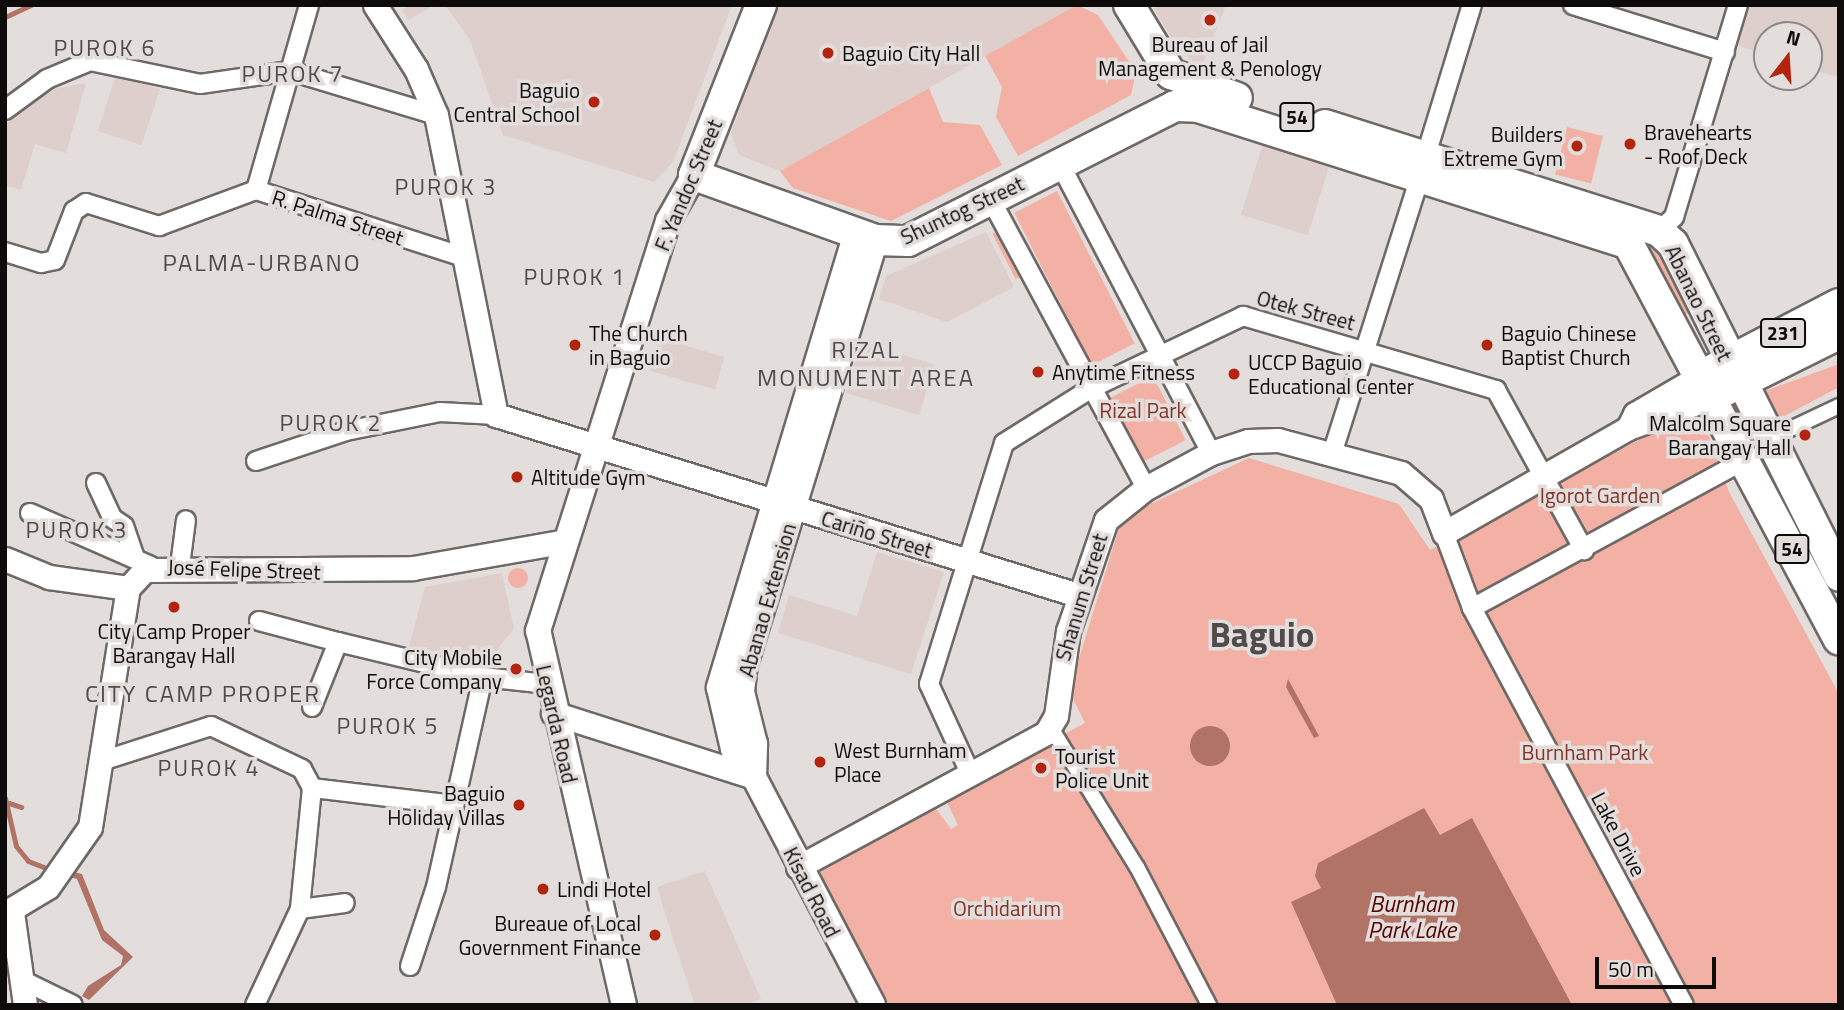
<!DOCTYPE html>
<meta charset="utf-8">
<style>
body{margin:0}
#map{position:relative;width:1844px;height:1010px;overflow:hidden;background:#e3dddb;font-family:"Titillium Web",sans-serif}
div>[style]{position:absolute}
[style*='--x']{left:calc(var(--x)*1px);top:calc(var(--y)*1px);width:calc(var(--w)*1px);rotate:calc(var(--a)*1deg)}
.built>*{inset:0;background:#decfcc;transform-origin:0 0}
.green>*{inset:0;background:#f2b1a4;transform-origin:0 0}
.round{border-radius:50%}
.water>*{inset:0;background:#b27367}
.stream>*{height:5px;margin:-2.5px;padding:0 2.5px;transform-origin:2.5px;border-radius:2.5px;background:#b27367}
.roads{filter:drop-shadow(2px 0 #6e6967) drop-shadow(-2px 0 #6e6967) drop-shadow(0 2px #6e6967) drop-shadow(0 -2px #6e6967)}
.pedestrian>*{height:14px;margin:-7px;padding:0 7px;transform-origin:7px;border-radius:7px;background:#fff}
.minor>*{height:18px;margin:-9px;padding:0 9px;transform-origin:9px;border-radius:9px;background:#fff}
.tertiary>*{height:23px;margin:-11.5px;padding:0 11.5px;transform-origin:11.5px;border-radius:11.5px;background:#fff}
.secondary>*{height:24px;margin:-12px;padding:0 12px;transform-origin:12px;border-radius:12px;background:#fff}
.trunk>*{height:30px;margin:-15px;padding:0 15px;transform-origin:15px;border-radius:15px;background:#fff}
.dots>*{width:19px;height:19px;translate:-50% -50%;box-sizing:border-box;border:4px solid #e3dddb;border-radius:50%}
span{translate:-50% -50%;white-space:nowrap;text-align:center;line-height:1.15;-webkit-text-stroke:7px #e3dddb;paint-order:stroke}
.shield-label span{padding:2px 5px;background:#e3dddb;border:2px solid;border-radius:5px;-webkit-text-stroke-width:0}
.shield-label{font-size:19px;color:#0e0c0b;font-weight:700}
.poi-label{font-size:21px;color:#0e0c0b}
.left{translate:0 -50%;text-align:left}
.right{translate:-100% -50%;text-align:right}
.street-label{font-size:21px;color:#0e0c0b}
.park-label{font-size:21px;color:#843528}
.neighbourhood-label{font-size:23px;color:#514c4b;letter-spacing:2px}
.water-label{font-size:23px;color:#530300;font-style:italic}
.quarter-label{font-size:24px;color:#514c4b;letter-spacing:2px}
.town-label{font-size:35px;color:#514c4b;font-weight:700}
.frame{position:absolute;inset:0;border:7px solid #0e0c0b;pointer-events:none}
.north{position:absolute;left:1753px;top:21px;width:70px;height:70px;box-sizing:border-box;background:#e3dddb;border:2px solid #8e8988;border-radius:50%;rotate:17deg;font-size:19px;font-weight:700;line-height:28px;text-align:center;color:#0e0c0b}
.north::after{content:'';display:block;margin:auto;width:24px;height:32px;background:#b22410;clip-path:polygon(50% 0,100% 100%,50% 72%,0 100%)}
.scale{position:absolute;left:1595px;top:957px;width:121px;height:32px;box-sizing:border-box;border:4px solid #0e0c0b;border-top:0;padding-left:9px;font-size:21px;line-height:24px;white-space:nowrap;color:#0e0c0b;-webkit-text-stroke:5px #e3dddb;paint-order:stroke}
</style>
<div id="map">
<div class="built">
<div style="clip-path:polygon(410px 5px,434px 5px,409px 20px,402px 11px)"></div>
<div style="clip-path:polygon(445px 5px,732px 5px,673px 162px,654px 182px,503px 135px,470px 40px)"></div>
<div style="clip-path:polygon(778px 5px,1077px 5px,780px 171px,739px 155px,731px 133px)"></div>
<div style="clip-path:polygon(1152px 5px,1226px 5px,1201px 69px,1175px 44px)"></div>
<div style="clip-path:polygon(1747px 5px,1839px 5px,1839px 78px,1809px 68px,1809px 35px,1767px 35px,1767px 55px,1734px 44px)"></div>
<div style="left:116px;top:75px;width:46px;height:59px;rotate:18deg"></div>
<div style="clip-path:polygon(86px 83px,66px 153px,35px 144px,21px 190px,5px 185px,5px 124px,54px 89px)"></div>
<div style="left:1263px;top:143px;width:70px;height:75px;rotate:17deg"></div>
<div style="clip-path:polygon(986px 232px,1014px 287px,947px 322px,879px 299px,886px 276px)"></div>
<div style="left:659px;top:338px;width:68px;height:34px;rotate:16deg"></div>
<div style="left:861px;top:342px;width:77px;height:53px;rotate:17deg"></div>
<div style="clip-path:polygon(877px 552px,944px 572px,911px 674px,778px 633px,789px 595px,857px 616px)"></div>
<div style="clip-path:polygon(502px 573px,514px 629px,499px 647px,493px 670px,408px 650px,425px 587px)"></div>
<div style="clip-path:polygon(705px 871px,761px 999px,746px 1005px,695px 1005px,674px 942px,657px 887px)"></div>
</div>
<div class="green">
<div style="clip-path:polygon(1077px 5px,1098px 15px,1136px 72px,1131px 95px,1018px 156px,996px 117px,1002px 87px,985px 56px)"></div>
<div style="clip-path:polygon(929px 88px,943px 122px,980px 125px,1002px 165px,891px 221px,793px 188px,780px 171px)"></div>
<div style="left:1567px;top:127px;width:37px;height:49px;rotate:14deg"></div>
<div style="left:1057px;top:191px;width:171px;height:48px;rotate:63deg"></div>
<div style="left:996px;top:232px;width:51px;height:4px;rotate:63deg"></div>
<div style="clip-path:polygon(1639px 239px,1662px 258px,1692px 311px,1685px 315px)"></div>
<div style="clip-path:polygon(1839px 364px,1839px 387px,1777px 420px,1762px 392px)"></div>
<div style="left:1153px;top:376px;width:72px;height:50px;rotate:63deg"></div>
<div style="clip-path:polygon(1688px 414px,1704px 423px,1729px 492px,1839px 694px,1839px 1005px,887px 1005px,820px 878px,822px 868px,933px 805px,951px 829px,958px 825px,945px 798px,1085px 723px,1069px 691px,1120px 525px,1140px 509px,1249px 458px,1399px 504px,1430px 550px)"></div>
<div class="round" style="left:508px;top:568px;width:20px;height:20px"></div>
</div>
<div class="water">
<div style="clip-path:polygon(1288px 679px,1319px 736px,1314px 738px,1286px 687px)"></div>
<div class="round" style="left:1190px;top:726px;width:40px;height:40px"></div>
<div style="clip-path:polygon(1424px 808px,1440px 835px,1472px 818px,1572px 1005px,1337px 1005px,1291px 902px,1321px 888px,1315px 876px,1318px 863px)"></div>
<div style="clip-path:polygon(49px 866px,82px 874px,104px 930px,133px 957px,89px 1000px,82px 996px,88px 986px,121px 965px,123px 956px,102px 940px,77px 879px,44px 871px)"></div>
</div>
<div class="stream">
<div style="--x:5;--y:17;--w:29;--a:-25"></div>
<div style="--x:5;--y:798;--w:49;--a:77.1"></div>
<div style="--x:16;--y:846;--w:19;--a:51"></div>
<div style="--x:28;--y:861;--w:19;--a:21"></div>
<div style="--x:9;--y:803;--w:13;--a:18"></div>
</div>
<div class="roads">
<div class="pedestrian">
<div style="--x:1767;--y:440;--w:80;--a:-25.3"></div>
<div style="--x:1051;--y:728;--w:163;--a:58.3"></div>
<div style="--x:1137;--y:867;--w:156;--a:62.4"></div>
</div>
<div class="minor">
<div style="--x:1573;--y:5;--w:159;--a:17.2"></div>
<div style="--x:5;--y:110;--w:52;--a:-36.4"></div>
<div style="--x:47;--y:79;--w:47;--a:-22.7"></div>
<div style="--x:90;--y:61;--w:112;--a:11.8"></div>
<div style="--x:200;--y:84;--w:91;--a:-8.2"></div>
<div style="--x:290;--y:71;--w:152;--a:16.8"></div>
<div style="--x:1426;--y:155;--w:157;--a:-73"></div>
<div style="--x:1059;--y:162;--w:328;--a:62.4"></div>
<div style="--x:256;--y:190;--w:192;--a:-74"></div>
<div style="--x:991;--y:200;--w:327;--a:61.7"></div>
<div style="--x:1659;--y:231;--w:21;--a:-43"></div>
<div style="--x:1674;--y:217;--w:221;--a:-73.2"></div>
<div style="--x:5;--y:252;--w:38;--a:17"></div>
<div style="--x:41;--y:263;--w:14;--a:-12"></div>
<div style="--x:55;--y:260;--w:53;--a:-68.8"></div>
<div style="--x:74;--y:211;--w:14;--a:-34"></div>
<div style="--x:86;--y:203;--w:77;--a:17.5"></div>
<div style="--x:159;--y:226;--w:103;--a:-20.4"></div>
<div style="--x:256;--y:190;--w:221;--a:17.9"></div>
<div style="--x:1333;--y:451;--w:287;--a:-72.4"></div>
<div style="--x:256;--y:461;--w:95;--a:-18.4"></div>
<div style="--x:346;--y:431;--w:96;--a:-11.4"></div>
<div style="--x:440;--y:412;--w:56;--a:3.1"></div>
<div style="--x:96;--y:483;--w:38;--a:65"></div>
<div style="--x:112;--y:518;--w:14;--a:34"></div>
<div style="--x:124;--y:526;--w:34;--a:71"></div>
<div style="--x:30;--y:513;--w:132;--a:23.7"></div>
<div style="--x:1444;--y:533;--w:80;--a:69.5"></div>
<div style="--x:1472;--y:608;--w:450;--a:61.9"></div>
<div style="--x:180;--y:566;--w:46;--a:-82.6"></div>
<div style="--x:1472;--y:608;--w:311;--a:-28.5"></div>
<div style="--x:259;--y:621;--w:82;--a:14.9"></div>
<div style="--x:312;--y:707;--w:70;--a:-68.2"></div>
<div style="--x:338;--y:642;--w:149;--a:13.6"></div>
<div style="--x:483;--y:677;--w:63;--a:6.3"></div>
<div style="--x:105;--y:760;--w:111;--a:-17.8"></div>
<div style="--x:211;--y:726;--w:101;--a:25.3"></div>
<div style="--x:302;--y:769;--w:21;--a:62"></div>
<div style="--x:312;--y:788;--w:122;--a:95.7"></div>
<div style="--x:300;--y:909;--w:106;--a:115.1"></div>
<div style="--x:970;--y:773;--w:98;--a:-114.7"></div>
<div style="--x:929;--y:684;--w:252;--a:-72.7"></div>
<div style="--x:1004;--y:443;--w:102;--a:-32.1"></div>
<div style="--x:1090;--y:389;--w:170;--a:-25.5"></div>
<div style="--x:1243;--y:316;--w:264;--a:16.3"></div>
<div style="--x:1496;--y:390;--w:183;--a:61.2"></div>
<div style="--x:312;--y:788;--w:143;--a:6.8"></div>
<div style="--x:300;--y:909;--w:45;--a:-7.6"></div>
<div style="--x:410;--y:966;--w:83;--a:-71.8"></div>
<div style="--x:436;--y:887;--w:215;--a:-77.4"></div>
<div style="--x:26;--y:982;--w:52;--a:26.1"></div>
</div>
<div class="tertiary">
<div style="--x:375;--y:5;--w:76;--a:57.4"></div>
<div style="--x:416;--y:69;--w:50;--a:66.5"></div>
<div style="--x:436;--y:115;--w:306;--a:78.7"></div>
<div style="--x:496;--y:415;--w:609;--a:17.19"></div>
<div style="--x:1628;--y:428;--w:16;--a:-63"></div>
<div style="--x:1635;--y:414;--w:78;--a:-30.2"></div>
<div style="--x:5;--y:559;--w:48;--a:22.2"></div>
<div style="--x:49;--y:577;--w:80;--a:7.9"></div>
<div style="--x:553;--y:713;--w:211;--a:17.7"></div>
<div style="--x:798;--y:867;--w:282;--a:-28.4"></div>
<div style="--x:1046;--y:733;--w:20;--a:-60"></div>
<div style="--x:1056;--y:716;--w:86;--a:-82"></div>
<div style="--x:1068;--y:631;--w:117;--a:-71.1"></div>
<div style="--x:1106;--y:520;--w:51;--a:-38.7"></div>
<div style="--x:1146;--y:488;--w:74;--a:-28.3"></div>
<div style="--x:1211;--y:453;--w:39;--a:-18"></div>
<div style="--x:1248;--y:441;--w:30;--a:-2"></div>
<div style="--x:1278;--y:440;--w:127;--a:15"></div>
<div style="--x:1401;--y:473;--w:40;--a:41"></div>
<div style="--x:1431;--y:499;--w:36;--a:69"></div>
<div style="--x:1444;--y:533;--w:212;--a:-29.7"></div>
<div style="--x:1628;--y:428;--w:90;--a:-20"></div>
<div style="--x:12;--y:912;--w:94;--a:82"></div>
<div style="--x:5;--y:913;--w:50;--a:-31.2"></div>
<div style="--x:48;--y:887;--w:73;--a:-55"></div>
<div style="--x:90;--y:827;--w:242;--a:-81"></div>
<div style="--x:128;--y:588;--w:25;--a:-47"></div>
<div style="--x:145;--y:570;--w:268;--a:-0.4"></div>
<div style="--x:413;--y:568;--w:155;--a:-10"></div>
</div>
<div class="secondary">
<div style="--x:856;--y:233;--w:475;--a:106.8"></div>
<div style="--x:719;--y:688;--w:63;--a:77.1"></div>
<div style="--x:733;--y:749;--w:35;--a:53"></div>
<div style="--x:754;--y:777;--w:257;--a:62.4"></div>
<div style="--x:754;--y:777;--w:33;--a:-88"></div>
<div style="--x:755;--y:744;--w:54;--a:-104"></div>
<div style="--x:742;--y:692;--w:27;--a:-84"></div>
<div style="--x:745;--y:665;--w:445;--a:-72.9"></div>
<div style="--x:624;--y:1005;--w:384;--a:-102.9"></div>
<div style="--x:538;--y:631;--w:430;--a:-72.4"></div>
<div style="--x:668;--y:221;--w:53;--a:-60.5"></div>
</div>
<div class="trunk">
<div style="--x:761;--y:5;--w:183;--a:111.5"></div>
<div style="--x:694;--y:175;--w:193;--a:19.7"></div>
<div style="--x:876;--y:240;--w:32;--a:2"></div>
<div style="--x:908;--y:241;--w:299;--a:-26.8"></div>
<div style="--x:1175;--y:106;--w:23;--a:2"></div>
<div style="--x:1198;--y:107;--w:451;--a:17.6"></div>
<div style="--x:1628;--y:243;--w:449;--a:62"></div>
<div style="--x:1129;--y:5;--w:81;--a:58.7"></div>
<div style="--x:1171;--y:74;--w:70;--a:20"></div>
<div style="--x:1325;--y:125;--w:350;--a:17.6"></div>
<div style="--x:1659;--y:231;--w:19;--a:43"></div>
<div style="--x:1673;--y:244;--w:371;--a:63.4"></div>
<div style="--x:1712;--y:370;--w:143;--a:-27.5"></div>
<div style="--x:1720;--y:393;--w:133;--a:-26.4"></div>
</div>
</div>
<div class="dots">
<div style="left:1210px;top:20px;background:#b22410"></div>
<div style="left:828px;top:53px;background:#b22410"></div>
<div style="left:594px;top:102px;background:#b22410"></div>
<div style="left:1630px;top:144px;background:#b22410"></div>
<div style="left:1577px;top:146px;background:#b22410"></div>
<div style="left:575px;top:345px;background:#b22410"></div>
<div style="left:1487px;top:345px;background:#b22410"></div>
<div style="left:1038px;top:372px;background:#b22410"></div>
<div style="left:1234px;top:374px;background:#b22410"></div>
<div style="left:1805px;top:435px;background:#b22410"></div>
<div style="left:517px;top:477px;background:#b22410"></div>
<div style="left:174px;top:607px;background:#b22410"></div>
<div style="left:516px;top:669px;background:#b22410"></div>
<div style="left:820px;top:762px;background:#b22410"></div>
<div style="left:1041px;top:768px;background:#b22410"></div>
<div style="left:519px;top:805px;background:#b22410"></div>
<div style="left:543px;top:889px;background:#b22410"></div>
<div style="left:655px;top:935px;background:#b22410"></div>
</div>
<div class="shield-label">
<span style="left:1297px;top:117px">54</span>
<span style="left:1783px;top:333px">231</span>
<span style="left:1792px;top:549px">54</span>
</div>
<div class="poi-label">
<span style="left:1210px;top:56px">Bureau of Jail<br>Management &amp; Penology</span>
<span class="left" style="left:842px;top:53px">Baguio City Hall</span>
<span class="right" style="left:580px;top:102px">Baguio<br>Central School</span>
<span class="left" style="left:1644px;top:144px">Bravehearts<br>- Roof Deck</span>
<span class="right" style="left:1563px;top:146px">Builders<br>Extreme Gym</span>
<span class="left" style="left:589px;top:345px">The Church<br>in Baguio</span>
<span class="left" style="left:1501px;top:345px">Baguio Chinese<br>Baptist Church</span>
<span class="left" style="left:1248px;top:374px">UCCP Baguio<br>Educational Center</span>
<span class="left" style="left:1052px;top:372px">Anytime Fitness</span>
<span class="right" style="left:1791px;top:435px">Malcolm Square<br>Barangay Hall</span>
<span class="left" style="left:531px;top:477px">Altitude Gym</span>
<span style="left:174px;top:643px">City Camp Proper<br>Barangay Hall</span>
<span class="right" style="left:502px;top:669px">City Mobile<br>Force Company</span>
<span class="left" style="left:834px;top:762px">West Burnham<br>Place</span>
<span class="left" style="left:1055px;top:768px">Tourist<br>Police Unit</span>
<span class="right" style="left:505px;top:805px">Baguio<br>Holiday Villas</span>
<span class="left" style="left:557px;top:889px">Lindi Hotel</span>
<span class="right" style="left:641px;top:935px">Bureaue of Local<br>Government Finance</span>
</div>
<div class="street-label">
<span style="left:688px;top:185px;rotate:-67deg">F. Yandoc Street</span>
<span style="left:962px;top:210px;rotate:-25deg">Shuntog Street</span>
<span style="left:338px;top:217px;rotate:18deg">R. Palma Street</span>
<span style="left:1699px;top:303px;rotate:64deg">Abanao Street</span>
<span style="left:1306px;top:310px;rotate:15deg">Otek Street</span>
<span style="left:877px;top:534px;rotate:17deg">Cariño Street</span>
<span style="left:244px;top:569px;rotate:2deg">José Felipe Street</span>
<span style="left:1081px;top:597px;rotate:-73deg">Shanum Street</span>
<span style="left:767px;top:600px;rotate:-74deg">Abanao Extension</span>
<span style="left:557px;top:724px;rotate:77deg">Legarda Road</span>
<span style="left:1619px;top:834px;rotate:62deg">Lake Drive</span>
<span style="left:812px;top:892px;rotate:63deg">Kisad Road</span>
</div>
<div class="park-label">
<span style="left:1143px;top:410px">Rizal Park</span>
<span style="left:1600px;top:495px">Igorot Garden</span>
<span style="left:1585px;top:752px">Burnham Park</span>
<span style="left:1007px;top:908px">Orchidarium</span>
</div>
<div class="neighbourhood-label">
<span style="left:105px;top:48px">PUROK 6</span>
<span style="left:293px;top:74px">PUROK 7</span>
<span style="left:446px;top:187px">PUROK 3</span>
<span style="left:575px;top:277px">PUROK 1</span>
<span style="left:331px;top:423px">PUROK 2</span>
<span style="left:77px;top:530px">PUROK 3</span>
<span style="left:388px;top:726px">PUROK 5</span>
<span style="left:209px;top:768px">PUROK 4</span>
</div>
<div class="water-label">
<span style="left:1412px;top:917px">Burnham<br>Park Lake</span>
</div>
<div class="quarter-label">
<span style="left:262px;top:263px">PALMA-URBANO</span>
<span style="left:866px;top:364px">RIZAL<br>MONUMENT AREA</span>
<span style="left:203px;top:694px">CITY CAMP PROPER</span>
</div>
<div class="town-label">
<span style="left:1262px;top:634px">Baguio</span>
</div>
<div class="frame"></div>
<div class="north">N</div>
<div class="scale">50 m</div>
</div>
